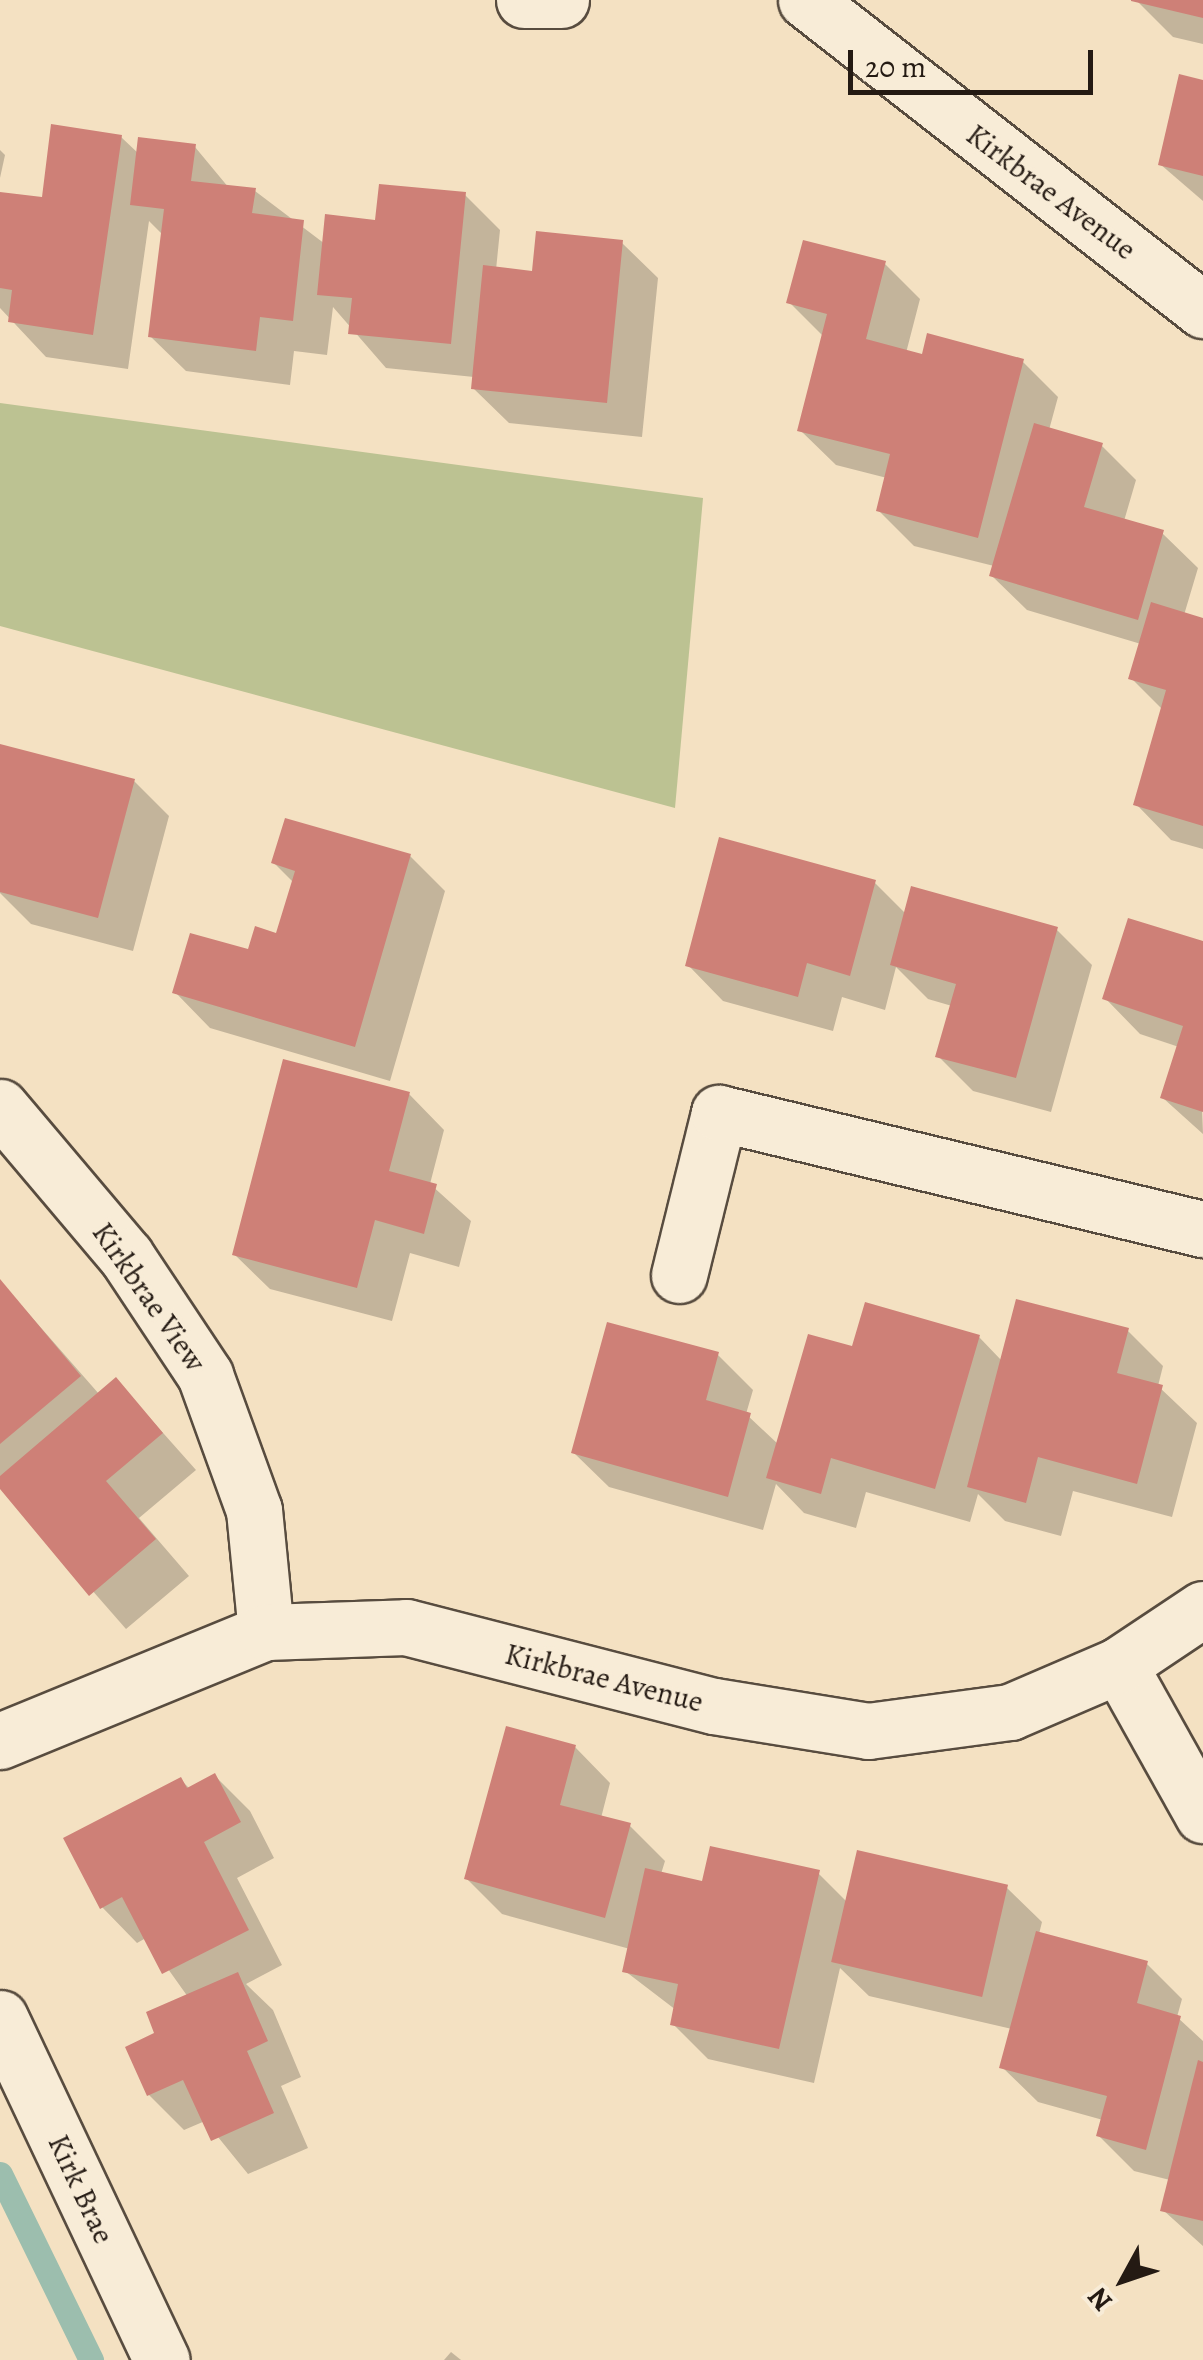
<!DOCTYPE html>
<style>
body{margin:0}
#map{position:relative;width:1203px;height:2360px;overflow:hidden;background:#f4e1c2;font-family:Alegreya,serif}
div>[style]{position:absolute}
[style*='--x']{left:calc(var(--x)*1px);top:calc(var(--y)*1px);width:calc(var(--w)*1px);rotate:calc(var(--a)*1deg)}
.green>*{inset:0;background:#bcc292}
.shadow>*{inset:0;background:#0003}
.stream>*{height:25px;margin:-12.5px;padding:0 12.5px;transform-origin:12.5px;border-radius:12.5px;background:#9cbeae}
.building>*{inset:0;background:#ce8077;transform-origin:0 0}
.roads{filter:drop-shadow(2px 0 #584c3f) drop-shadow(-2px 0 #584c3f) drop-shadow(0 2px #584c3f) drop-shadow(0 -2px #584c3f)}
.minor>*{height:55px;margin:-27.5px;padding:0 27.5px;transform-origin:27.5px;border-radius:27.5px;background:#f8ecd7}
.tertiary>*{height:55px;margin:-27.5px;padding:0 27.5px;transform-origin:27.5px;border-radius:27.5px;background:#f8ecd7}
span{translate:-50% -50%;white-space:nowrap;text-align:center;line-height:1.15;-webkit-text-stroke:8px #f8ecd7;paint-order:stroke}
.street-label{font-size:30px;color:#241a13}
.north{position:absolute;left:1073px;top:2230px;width:100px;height:100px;-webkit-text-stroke:8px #f8ecd7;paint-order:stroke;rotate:230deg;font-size:28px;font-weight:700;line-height:40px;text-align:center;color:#241a13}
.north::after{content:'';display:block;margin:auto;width:35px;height:45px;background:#241a13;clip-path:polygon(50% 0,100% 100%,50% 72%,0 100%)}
.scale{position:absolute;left:848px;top:50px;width:245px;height:45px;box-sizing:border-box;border:5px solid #241a13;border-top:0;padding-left:12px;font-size:30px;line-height:35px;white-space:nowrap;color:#241a13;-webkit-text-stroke:8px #f8ecd7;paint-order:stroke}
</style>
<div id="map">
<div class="green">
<div style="clip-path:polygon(0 403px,703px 498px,675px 808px,0 626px)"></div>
</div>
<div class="shadow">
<div style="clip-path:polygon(1203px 0,1203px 44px,1173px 37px,1138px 2px)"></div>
<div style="clip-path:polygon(1203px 82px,1203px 201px,1160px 164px)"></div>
<div style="clip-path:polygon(121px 137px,139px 154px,195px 147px,229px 188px,255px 191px,325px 244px,465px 195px,500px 230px,496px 270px,534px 274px,622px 243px,658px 278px,642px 437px,509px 423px,473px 388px,474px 377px,386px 368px,333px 307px,327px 355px,294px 351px,290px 385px,186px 371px,150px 336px,163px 235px,149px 221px,128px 369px,46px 357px,0 308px,0 195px,44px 200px)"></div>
<div style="clip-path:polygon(0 150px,5px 155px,0 178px)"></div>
<div style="clip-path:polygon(885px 264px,920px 299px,906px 353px,1022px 361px,1058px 397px,1049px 430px,1101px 445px,1136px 480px,1124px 521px,1162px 533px,1198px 568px,1184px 615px,1203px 620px,1203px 849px,1171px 840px,1136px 804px,1163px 710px,1131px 678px,1141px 644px,1027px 610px,991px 575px,994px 566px,914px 546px,878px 510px,887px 478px,836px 465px,800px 430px,824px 337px,789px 302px)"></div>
<div style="clip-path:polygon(0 747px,134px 781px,169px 816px,133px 951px,31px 924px,0 893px)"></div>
<div style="clip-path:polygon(410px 856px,445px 891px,390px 1081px,210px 1028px,175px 992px,278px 936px,294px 883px,274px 863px)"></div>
<div style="clip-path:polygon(874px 882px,906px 914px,1056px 929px,1092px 965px,1051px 1112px,973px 1091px,938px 1056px,952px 1006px,928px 999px,896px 967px,885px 1010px,842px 997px,833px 1031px,723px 1001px,688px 965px)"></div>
<div style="clip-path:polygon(1203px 944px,1202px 1109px,1203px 1134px,1163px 1098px,1179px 1047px,1140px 1034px,1105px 998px)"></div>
<div style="clip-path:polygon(409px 1094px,444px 1130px,430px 1184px,471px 1221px,459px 1267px,410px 1253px,392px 1321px,270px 1289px,234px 1254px)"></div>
<div style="clip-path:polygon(0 1281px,99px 1394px,116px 1380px,196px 1470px,139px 1518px,189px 1576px,126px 1629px,0 1485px)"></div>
<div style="clip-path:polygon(1128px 1331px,1163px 1366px,1158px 1386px,1197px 1423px,1172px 1517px,1073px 1491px,1061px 1536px,1005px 1521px,978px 1494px,970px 1522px,866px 1492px,856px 1528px,804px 1513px,776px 1484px,763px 1530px,609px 1487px,573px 1452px,718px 1355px,753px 1390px,746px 1414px,779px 1445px,854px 1349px,979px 1337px,1002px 1361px)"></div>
<div style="clip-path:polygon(575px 1747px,610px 1783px,601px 1818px,629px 1825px,665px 1861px,661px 1874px,704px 1884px,818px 1873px,847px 1902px,1006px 1887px,1042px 1922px,1039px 1934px,1147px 1964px,1182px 1999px,1177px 2017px,1203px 2041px,1203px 2246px,1163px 2210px,1170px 2180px,1134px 2171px,1099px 2136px,1103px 2120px,1038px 2102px,1002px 2067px,1012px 2029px,869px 1996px,840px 1968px,814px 2083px,708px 2059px,673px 2024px,676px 2010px,625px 1971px,630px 1949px,502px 1914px,467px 1879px)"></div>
<div style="clip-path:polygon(215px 1776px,250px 1811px,274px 1858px,237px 1878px,282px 1965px,246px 1984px,273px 2010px,301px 2077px,281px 2086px,308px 2148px,248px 2174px,205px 2121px,184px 2130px,149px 2095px,158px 2035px,188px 1997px,146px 1938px,137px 1943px,102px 1907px,181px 1780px,190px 1789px)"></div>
<div style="clip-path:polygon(451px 2352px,461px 2360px,444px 2360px)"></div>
</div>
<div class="stream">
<div style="--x:0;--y:2174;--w:207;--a:63.9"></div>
</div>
<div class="building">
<div style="clip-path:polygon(1203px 0,1203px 18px,1131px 1px,1131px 0)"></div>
<div style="clip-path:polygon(1179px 74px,1203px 80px,1203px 176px,1158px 165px)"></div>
<div style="clip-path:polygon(51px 124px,122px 135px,93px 335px,8px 322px,12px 290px,0 288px,0 192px,42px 197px)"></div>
<div style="clip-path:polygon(138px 137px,196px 144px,191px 181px,256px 188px,252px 213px,304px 220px,293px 321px,260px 317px,256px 351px,148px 337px,164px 209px,130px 205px)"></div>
<div style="clip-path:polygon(379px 184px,466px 192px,451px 344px,348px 334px,352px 298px,317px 295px,325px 214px,375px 220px)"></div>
<div style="clip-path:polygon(536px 231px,623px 240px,607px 403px,471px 389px,483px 265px,532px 271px)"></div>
<div style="clip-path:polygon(803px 240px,886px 261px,866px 339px,922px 354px,927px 333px,1024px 359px,978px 538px,876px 511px,890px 454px,797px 431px,827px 314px,786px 303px)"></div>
<div style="clip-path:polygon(1034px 423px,1103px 443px,1084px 507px,1164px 530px,1138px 620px,989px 576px)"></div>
<div style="clip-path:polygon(1151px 602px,1203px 618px,1203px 826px,1133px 805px,1166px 690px,1128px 679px)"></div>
<div style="clip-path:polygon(0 744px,135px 779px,98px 918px,0 892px)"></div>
<div style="clip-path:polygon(285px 818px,411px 854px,355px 1047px,172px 993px,190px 933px,248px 949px,255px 926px,276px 933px,295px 871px,271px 863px)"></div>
<div style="clip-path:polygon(719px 837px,876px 880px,850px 976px,807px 963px,798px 997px,685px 966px)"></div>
<div style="clip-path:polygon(911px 886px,1058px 927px,1016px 1078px,935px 1057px,956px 984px,890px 965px)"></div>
<div style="clip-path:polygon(1128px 918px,1203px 941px,1203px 1112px,1160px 1098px,1183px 1026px,1102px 999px)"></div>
<div style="clip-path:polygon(283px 1059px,410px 1092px,389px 1171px,437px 1184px,424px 1234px,375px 1220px,357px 1288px,232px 1255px)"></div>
<div style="clip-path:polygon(0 1279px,81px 1376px,0 1444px)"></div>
<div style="clip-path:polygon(1016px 1299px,1129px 1328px,1117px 1373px,1163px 1385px,1137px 1484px,1038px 1457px,1026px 1503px,967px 1487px)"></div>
<div style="clip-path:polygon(865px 1302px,980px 1335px,935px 1489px,831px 1458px,821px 1494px,766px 1478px,808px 1334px,852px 1346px)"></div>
<div style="clip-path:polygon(607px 1322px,719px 1352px,706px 1400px,751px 1413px,728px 1497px,571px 1453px)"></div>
<div style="clip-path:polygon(116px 1377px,163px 1433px,106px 1481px,156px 1539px,89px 1596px,0 1489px,0 1476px)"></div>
<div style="clip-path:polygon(506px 1726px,576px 1745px,560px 1805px,631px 1823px,605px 1918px,464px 1879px)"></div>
<div style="clip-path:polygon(215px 1773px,241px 1822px,204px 1842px,249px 1930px,162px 1974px,122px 1897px,100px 1909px,63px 1838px,181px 1777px,187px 1788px)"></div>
<div style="clip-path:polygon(710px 1846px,820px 1870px,779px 2049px,670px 2025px,678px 1984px,622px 1972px,645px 1868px,702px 1881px)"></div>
<div style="left:857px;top:1850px;width:155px;height:115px;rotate:13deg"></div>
<div style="clip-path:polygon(1036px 1931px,1148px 1961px,1137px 2003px,1181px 2016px,1146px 2150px,1096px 2136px,1107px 2096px,999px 2068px)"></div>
<div style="clip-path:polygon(238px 1972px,268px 2041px,247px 2051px,274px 2113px,211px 2141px,183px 2080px,147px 2096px,125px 2047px,154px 2033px,146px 2012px)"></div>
<div style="clip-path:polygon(1198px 2060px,1203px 2062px,1203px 2221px,1160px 2211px)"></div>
</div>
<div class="roads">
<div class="minor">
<div style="--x:524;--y:0;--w:37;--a:0"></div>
<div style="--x:806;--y:0;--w:504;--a:37.98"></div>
<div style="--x:0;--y:1107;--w:195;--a:49.8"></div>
<div style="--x:126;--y:1256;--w:143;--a:56.4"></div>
<div style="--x:205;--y:1375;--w:144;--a:70.1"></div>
<div style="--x:254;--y:1510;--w:123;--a:84.4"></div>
<div style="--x:679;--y:1275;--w:167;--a:-76.1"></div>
<div style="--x:719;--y:1113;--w:498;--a:13.5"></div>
<div style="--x:1119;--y:1665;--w:172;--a:60.8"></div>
<div style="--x:0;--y:1741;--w:287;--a:-22.3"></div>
<div style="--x:266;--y:1632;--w:140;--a:-2"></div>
<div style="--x:406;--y:1627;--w:318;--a:14.4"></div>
<div style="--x:714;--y:1706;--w:156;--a:9.2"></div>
<div style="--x:868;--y:1731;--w:143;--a:-7.6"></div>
<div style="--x:1010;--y:1712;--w:119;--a:-23.3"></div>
<div style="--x:1119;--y:1665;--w:101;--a:-33.7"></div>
</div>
<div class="tertiary">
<div style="--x:0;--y:2018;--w:378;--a:64.7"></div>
</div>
</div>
<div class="street-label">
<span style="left:1051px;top:192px;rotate:37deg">Kirkbrae Avenue</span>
<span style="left:149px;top:1297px;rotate:55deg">Kirkbrae View</span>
<span style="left:604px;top:1678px;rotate:14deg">Kirkbrae Avenue</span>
<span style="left:81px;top:2189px;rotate:65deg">Kirk Brae</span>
</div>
<div class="north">N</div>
<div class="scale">20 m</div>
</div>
